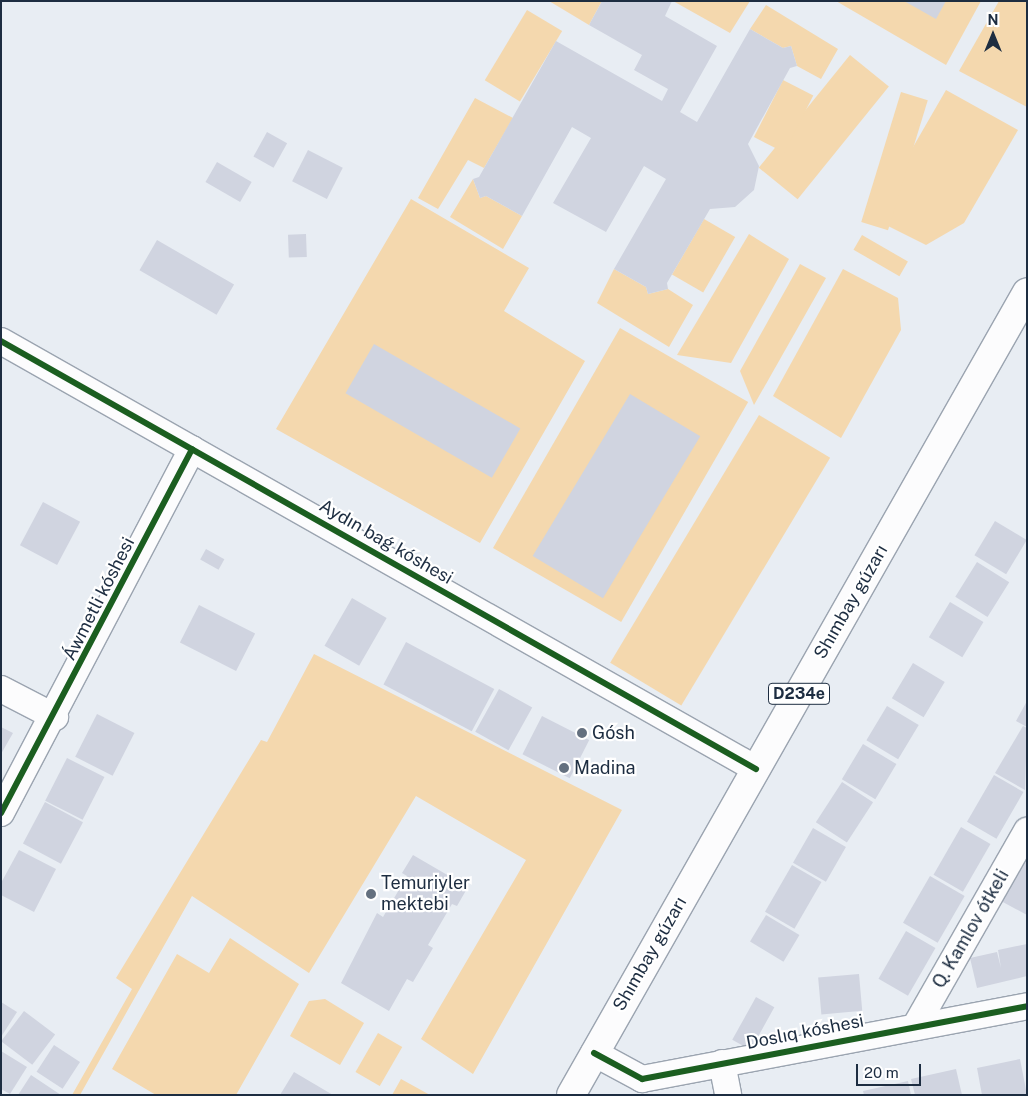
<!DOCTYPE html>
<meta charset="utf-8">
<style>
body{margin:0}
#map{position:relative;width:1028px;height:1096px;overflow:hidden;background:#e8edf3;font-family:"Public Sans",sans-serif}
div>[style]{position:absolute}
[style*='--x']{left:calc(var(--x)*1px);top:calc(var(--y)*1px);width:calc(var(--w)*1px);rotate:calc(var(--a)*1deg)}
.green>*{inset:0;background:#f4d8ae;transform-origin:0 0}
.building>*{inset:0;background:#d0d4e0;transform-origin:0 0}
.roads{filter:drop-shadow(1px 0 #9ba4b0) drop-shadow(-1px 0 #9ba4b0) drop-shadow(0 1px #9ba4b0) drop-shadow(0 -1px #9ba4b0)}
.minor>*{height:26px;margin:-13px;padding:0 13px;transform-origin:13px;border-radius:13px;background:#fcfcfd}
.primary>*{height:28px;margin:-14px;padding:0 14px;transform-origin:14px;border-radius:14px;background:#fcfcfd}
.cycleway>*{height:6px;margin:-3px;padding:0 3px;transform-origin:3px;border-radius:3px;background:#1b5e20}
.dots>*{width:14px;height:14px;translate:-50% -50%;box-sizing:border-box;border:2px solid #fff;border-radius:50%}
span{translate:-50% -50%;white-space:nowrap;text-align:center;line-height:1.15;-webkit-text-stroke:4.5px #fff;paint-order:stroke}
.shield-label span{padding:1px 4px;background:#fff;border:1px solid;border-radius:4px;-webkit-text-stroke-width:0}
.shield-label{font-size:16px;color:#1d2d41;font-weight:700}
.street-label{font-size:18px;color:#1d2d41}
.poi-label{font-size:18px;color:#1d2d41}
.left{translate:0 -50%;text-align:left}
.frame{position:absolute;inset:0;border:2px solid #1d2d41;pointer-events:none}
.north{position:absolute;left:968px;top:10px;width:50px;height:50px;-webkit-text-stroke:4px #fff;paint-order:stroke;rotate:0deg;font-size:14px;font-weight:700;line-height:20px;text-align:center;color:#1d2d41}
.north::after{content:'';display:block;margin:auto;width:18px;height:22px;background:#1d2d41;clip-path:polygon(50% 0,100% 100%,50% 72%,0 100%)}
.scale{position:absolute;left:856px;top:1064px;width:65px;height:22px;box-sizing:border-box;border:2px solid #1d2d41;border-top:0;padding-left:6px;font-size:15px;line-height:18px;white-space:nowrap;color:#1d2d41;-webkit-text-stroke:4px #fff;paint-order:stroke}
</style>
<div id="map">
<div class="green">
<div style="clip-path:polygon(549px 1px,602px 1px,589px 25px)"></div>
<div style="clip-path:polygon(673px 1px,750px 1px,730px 33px)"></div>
<div style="clip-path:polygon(836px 1px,981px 1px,946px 65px)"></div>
<div style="clip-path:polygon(999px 1px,1027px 1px,1027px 107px,959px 71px)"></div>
<div style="clip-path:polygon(766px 5px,838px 49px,821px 79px,797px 66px,791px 46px,783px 48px,750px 29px)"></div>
<div style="left:527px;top:10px;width:41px;height:82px;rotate:31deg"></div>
<div style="left:850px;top:55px;width:50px;height:145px;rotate:39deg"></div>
<div style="left:783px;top:80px;width:34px;height:64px;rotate:27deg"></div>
<div style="clip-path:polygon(946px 90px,1018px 130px,964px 223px,926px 245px,872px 218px)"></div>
<div style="left:901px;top:92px;width:28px;height:136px;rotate:17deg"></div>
<div style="clip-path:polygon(475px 98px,513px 118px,484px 168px,468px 160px,438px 209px,418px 198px)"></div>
<div style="clip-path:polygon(473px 179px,480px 198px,486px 196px,522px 216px,503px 249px,450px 217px)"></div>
<div style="clip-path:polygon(411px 199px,529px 268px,504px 311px,585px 361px,480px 543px,276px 429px)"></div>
<div style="left:704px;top:219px;width:36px;height:64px;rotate:30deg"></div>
<div style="clip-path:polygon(749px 234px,789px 259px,731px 363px,677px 355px)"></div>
<div style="left:862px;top:235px;width:53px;height:17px;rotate:30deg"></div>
<div style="clip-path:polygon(800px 264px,826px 278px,754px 405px,740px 371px)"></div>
<div style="clip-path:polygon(614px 269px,646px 287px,648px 294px,668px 289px,693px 305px,669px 347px,597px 303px)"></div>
<div style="clip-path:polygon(843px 269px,898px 298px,901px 330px,841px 438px,773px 396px)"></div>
<div style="left:620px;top:328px;width:148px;height:254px;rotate:30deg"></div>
<div style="left:759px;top:415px;width:83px;height:289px;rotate:31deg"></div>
<div style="clip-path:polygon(314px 654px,622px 810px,473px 1074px,421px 1039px,526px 860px,416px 796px,309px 973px,192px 896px,80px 1095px,72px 1095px,132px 989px,116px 978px,261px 740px,267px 742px)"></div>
<div style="clip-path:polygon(230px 938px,299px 984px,236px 1095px,156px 1095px,112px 1069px,177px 954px,209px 973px)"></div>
<div style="clip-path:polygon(325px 999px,364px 1023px,340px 1065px,290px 1036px,309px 1001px)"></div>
<div style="left:378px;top:1033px;width:28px;height:45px;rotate:30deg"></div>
<div style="clip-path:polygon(401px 1079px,430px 1095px,392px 1095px)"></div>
</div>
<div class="building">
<div style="clip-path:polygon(602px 1px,672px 1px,665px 16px,717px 46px,680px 112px,697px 122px,750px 29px,783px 48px,791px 46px,797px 66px,790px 68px,748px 144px,759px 166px,754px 190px,735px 207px,710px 209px,667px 283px,668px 289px,648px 294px,646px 287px,614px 269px,666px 179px,644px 166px,606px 232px,553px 203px,591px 138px,572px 127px,522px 216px,486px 196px,480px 198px,473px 179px,479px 177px,556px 41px,662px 101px,668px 89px,634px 70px,642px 55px,589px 25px)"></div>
<div style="clip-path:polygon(904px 1px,946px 1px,936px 19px)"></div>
<div style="left:267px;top:132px;width:23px;height:28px;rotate:29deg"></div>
<div style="left:308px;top:150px;width:39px;height:35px;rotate:27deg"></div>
<div style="left:217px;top:162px;width:40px;height:23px;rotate:30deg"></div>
<div style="left:306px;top:234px;width:23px;height:18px;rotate:88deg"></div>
<div style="left:157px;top:240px;width:89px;height:35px;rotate:30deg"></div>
<div style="left:374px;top:344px;width:169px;height:57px;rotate:30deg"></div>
<div style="left:630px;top:394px;width:82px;height:189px;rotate:31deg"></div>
<div style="left:43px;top:502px;width:42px;height:49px;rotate:28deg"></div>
<div style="left:995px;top:521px;width:37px;height:40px;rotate:31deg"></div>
<div style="left:206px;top:549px;width:21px;height:12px;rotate:29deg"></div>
<div style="left:977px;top:562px;width:38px;height:41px;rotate:32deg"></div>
<div style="left:352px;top:598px;width:40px;height:55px;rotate:30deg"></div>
<div style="left:950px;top:602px;width:39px;height:41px;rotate:31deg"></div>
<div style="left:199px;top:605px;width:63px;height:42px;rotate:27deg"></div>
<div style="left:406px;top:642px;width:100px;height:48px;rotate:28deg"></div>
<div style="left:913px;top:663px;width:37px;height:41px;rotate:31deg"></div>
<div style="left:499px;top:689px;width:38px;height:49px;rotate:29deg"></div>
<div style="clip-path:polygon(1027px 701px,1027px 727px,1016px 721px)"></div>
<div style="left:887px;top:706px;width:37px;height:40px;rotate:31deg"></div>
<div style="left:97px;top:714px;width:42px;height:48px;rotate:27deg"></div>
<div style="left:542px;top:716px;width:53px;height:43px;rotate:27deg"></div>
<div style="clip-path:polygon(1023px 726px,1027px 728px,1025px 790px,995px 773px)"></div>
<div style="clip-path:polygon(1px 727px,13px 733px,1px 754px)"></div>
<div style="left:863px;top:744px;width:39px;height:41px;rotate:31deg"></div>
<div style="left:67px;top:758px;width:42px;height:48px;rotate:27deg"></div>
<div style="left:994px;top:775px;width:34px;height:54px;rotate:30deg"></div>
<div style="left:842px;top:782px;width:37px;height:48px;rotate:33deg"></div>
<div style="left:45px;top:802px;width:43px;height:47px;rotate:28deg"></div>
<div style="left:961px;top:827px;width:34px;height:55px;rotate:30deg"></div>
<div style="left:813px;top:828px;width:38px;height:40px;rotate:30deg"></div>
<div style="clip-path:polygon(19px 850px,56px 869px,34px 912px,1px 895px,1px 883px)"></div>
<div style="clip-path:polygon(413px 855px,468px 887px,457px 906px,452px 904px,428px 945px,433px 948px,413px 982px,407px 979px,389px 1011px,341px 983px,377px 913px,383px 917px,407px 876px,402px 873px)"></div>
<div style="clip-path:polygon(1024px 862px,1027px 863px,1027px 915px,1001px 901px)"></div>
<div style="left:792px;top:865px;width:34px;height:54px;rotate:30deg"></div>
<div style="left:930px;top:876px;width:40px;height:54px;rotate:30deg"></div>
<div style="left:766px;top:915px;width:39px;height:31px;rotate:31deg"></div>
<div style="left:906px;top:931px;width:34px;height:55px;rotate:30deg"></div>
<div style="clip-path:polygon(1027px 944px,1027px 976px,977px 988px,970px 958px,997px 952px,1001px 968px,998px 950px)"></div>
<div style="left:859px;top:974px;width:37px;height:41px;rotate:85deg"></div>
<div style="left:756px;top:997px;width:21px;height:49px;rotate:29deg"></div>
<div style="clip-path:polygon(1px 1002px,17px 1012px,1px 1037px)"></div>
<div style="left:24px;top:1011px;width:39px;height:38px;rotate:37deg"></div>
<div style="left:54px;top:1045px;width:31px;height:32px;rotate:33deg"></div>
<div style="clip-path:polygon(1px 1051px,27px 1067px,10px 1094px,1px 1089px)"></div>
<div style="clip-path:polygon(1020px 1059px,1027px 1095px,982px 1095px,977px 1068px)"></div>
<div style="clip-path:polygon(956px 1069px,962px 1095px,915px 1095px,911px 1079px)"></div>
<div style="clip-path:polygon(294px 1072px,333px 1095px,280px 1095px)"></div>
<div style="clip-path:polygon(31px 1075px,61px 1095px,18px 1095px)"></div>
<div style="clip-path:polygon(908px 1081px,911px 1095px,864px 1095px,863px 1091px)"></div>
</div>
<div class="roads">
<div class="minor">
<div style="--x:1;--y:341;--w:868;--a:29.55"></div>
<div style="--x:1;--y:689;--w:61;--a:27.4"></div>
<div style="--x:1;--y:813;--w:411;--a:-62.3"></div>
<div style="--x:915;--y:1027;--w:226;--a:-60.3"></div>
<div style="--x:594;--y:1053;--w:55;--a:28.4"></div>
<div style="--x:642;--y:1079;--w:392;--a:-10.7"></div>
<div style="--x:722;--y:1063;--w:33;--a:79"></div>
</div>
<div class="primary">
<div style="--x:571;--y:1095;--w:923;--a:-60.41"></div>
</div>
</div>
<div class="cycleway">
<div style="--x:1;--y:341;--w:868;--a:29.55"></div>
<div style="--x:1;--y:813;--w:411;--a:-62.3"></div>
<div style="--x:594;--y:1053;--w:55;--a:28.4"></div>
<div style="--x:642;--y:1079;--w:392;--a:-10.7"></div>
</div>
<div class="dots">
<div style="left:582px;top:733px;background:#64707f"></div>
<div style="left:564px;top:768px;background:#64707f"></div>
<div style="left:371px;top:894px;background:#64707f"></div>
</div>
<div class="shield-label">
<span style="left:799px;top:694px">D234e</span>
</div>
<div class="street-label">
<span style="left:386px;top:542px;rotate:30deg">Aydın baǵ kóshesi</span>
<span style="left:99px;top:599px;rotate:-63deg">Áwmetli kóshesi</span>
<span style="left:851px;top:602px;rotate:-60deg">Shımbay gúzarı</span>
<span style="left:971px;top:929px;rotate:-60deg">Q. Kamlov ótkeli</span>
<span style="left:650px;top:954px;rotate:-60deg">Shımbay gúzarı</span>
<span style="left:805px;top:1032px;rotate:-11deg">Doslıq kóshesi</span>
</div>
<div class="poi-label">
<span class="left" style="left:592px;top:733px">Gósh</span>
<span class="left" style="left:574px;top:768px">Madina</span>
<span class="left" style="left:381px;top:894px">Temuriyler<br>mektebi</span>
</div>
<div class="frame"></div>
<div class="north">N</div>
<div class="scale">20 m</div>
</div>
